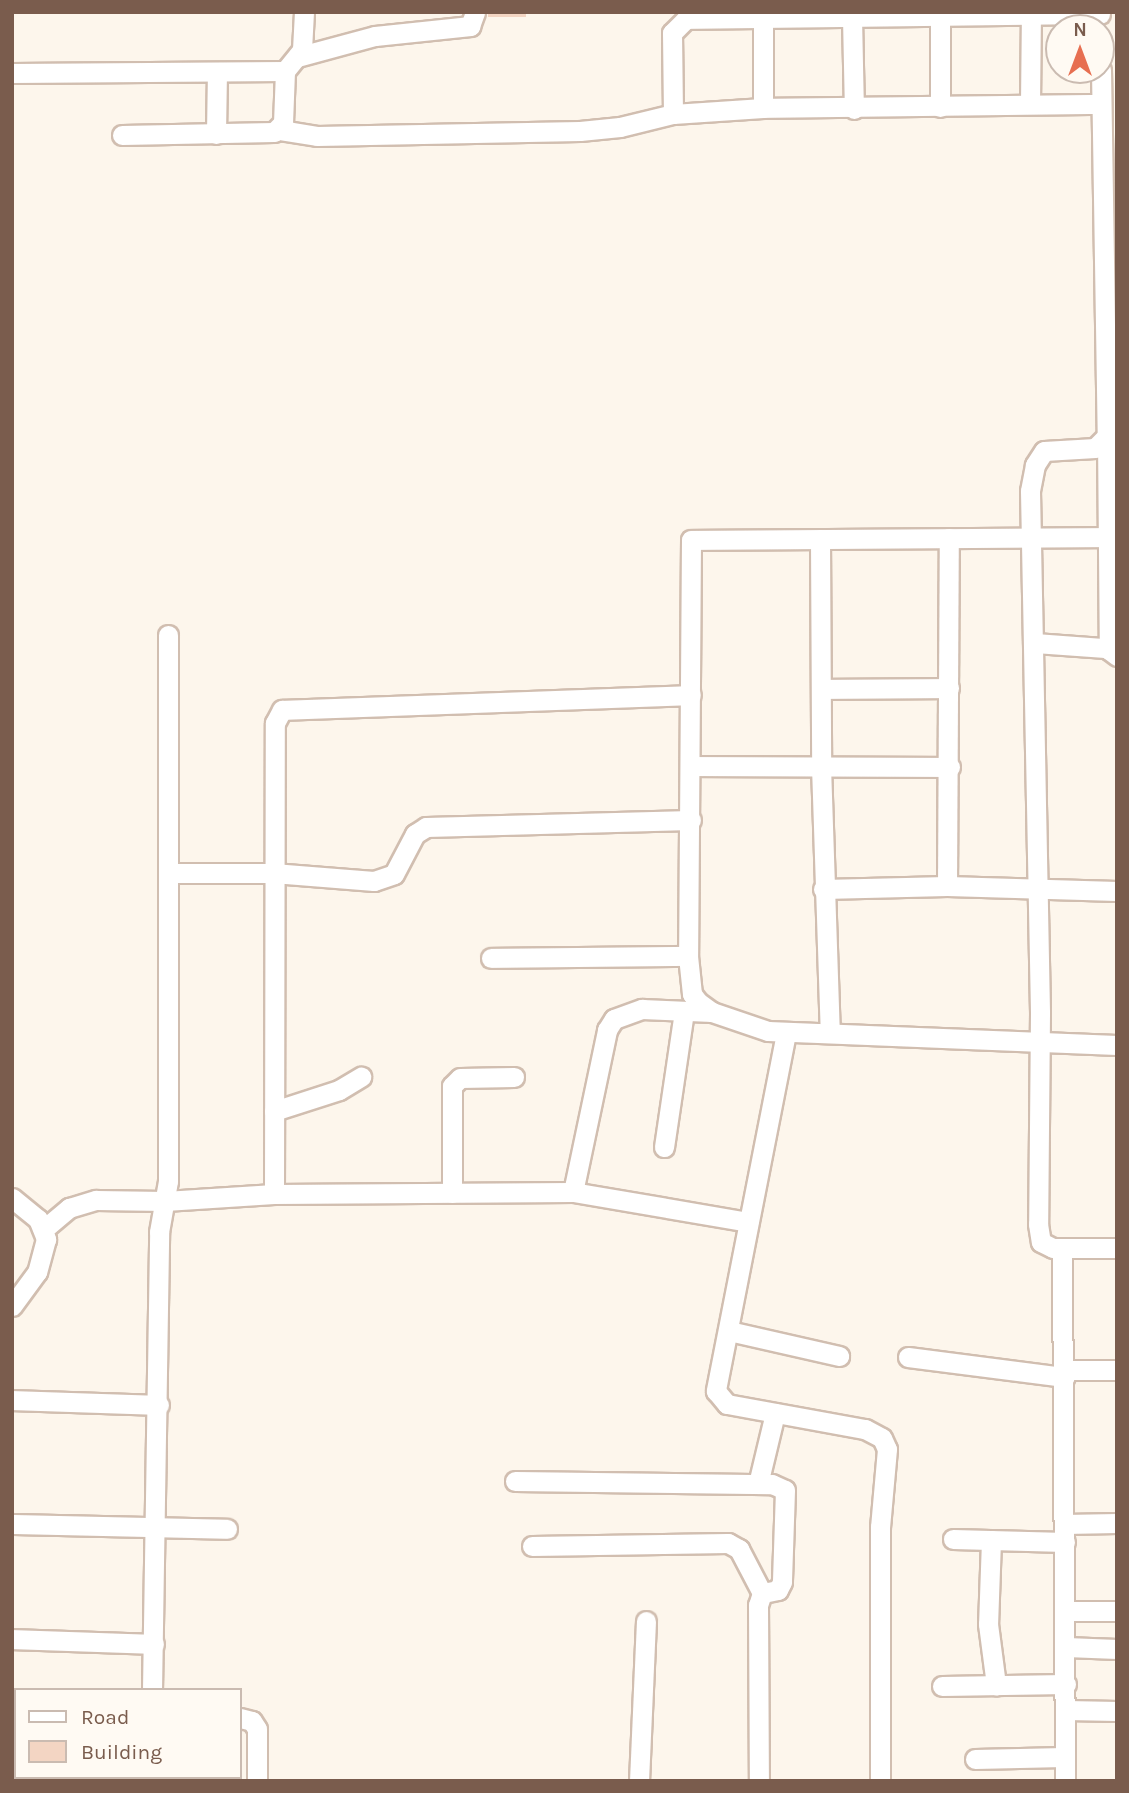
<!DOCTYPE html>
<style>
body{margin:0}
#map{position:relative;width:1129px;height:1793px;overflow:hidden;background:#fdf6ec;font-family:Karla,sans-serif}
div>[style]{position:absolute}
[style*='--x']{left:calc(var(--x)*1px);top:calc(var(--y)*1px);width:calc(var(--w)*1px);rotate:calc(var(--a)*1deg)}
.building>*{inset:0;background:#f3d5c3;transform-origin:0 0}
.roads{filter:drop-shadow(2px 0 #d1beb0) drop-shadow(-2px 0 #d1beb0) drop-shadow(0 2px #d1beb0) drop-shadow(0 -2px #d1beb0)}
.minor>*{height:19px;margin:-9.5px;padding:0 9.5px;transform-origin:9.5px;border-radius:9.5px;background:#fff}
span{translate:-50% -50%;white-space:nowrap;text-align:center;line-height:1.15;-webkit-text-stroke:5px #fffaf3;paint-order:stroke}
.frame{position:absolute;inset:0;border:14px solid #7a5c4d;pointer-events:none}
.legend{position:absolute;left:14px;top:1688px;width:228px;height:91px;box-sizing:border-box;background:#fffaf3;border:2px solid #cabbb1;margin:0;padding:9px 12px;list-style:none;font-size:21px;color:#7a5c4d}
.legend li{display:flex;align-items:center;gap:14px;height:35px}
.legend b{width:35px;border:2px solid #cabbb1}
.north{position:absolute;left:1045px;top:14px;width:70px;height:70px;box-sizing:border-box;background:#fffaf3;border:2px solid #cabbb1;border-radius:50%;rotate:0deg;font-size:19px;font-weight:700;line-height:28px;text-align:center;color:#7a5c4d}
.north::after{content:'';display:block;margin:auto;width:24px;height:32px;background:#e76f51;clip-path:polygon(50% 0,100% 100%,50% 72%,0 100%)}
</style>
<div id="map">
<div class="building">
<div style="left:488px;top:12px;width:38px;height:5px"></div>
</div>
<div class="roads">
<div class="minor">
<div style="--x:940;--y:16;--w:91;--a:90"></div>
<div style="--x:852;--y:17;--w:92;--a:88.8"></div>
<div style="--x:763;--y:19;--w:89;--a:90"></div>
<div style="--x:297;--y:57;--w:81;--a:-15.1"></div>
<div style="--x:375;--y:36;--w:96;--a:-6"></div>
<div style="--x:470;--y:26;--w:15;--a:-70"></div>
<div style="--x:1101;--y:70;--w:366;--a:89.1"></div>
<div style="--x:1107;--y:436;--w:17;--a:135"></div>
<div style="--x:1095;--y:448;--w:51;--a:176.6"></div>
<div style="--x:1044;--y:451;--w:17;--a:123"></div>
<div style="--x:1035;--y:465;--w:26;--a:101"></div>
<div style="--x:1030;--y:491;--w:522;--a:88.9"></div>
<div style="--x:1040;--y:1013;--w:211;--a:90.5"></div>
<div style="--x:1038;--y:1224;--w:18;--a:81"></div>
<div style="--x:1041;--y:1242;--w:13;--a:27"></div>
<div style="--x:1053;--y:1248;--w:64;--a:0"></div>
<div style="--x:12;--y:73;--w:273;--a:-0.4"></div>
<div style="--x:285;--y:71;--w:27;--a:-51"></div>
<div style="--x:302;--y:50;--w:38;--a:-87"></div>
<div style="--x:1030;--y:104;--w:89;--a:-89.4"></div>
<div style="--x:673;--y:114;--w:81;--a:-90.7"></div>
<div style="--x:672;--y:33;--w:20;--a:-45"></div>
<div style="--x:686;--y:19;--w:414;--a:-0.7"></div>
<div style="--x:280;--y:130;--w:37;--a:9"></div>
<div style="--x:317;--y:136;--w:263;--a:-1.1"></div>
<div style="--x:580;--y:131;--w:40;--a:-5.7"></div>
<div style="--x:620;--y:127;--w:55;--a:-13.8"></div>
<div style="--x:673;--y:114;--w:90;--a:-3.8"></div>
<div style="--x:763;--y:108;--w:338;--a:-0.7"></div>
<div style="--x:216;--y:134;--w:62;--a:-89.1"></div>
<div style="--x:122;--y:135;--w:152;--a:-1.1"></div>
<div style="--x:274;--y:132;--w:13;--a:-45"></div>
<div style="--x:283;--y:123;--w:52;--a:-87.8"></div>
<div style="--x:1107;--y:436;--w:214;--a:89.5"></div>
<div style="--x:1109;--y:650;--w:10;--a:37"></div>
<div style="--x:1108;--y:537;--w:417;--a:179.6"></div>
<div style="--x:691;--y:540;--w:416;--a:90.4"></div>
<div style="--x:688;--y:956;--w:38;--a:84"></div>
<div style="--x:692;--y:994;--w:10;--a:53"></div>
<div style="--x:698;--y:1002;--w:17;--a:36"></div>
<div style="--x:712;--y:1012;--w:59;--a:18.7"></div>
<div style="--x:768;--y:1031;--w:349;--a:2.3"></div>
<div style="--x:820;--y:539;--w:227;--a:89.7"></div>
<div style="--x:821;--y:766;--w:267;--a:88.1"></div>
<div style="--x:1034;--y:643;--w:83;--a:4.1"></div>
<div style="--x:821;--y:689;--w:128;--a:-0.4"></div>
<div style="--x:691;--y:766;--w:259;--a:0.2"></div>
<div style="--x:170;--y:873;--w:103;--a:0"></div>
<div style="--x:273;--y:873;--w:101;--a:4.5"></div>
<div style="--x:374;--y:881;--w:21;--a:-19"></div>
<div style="--x:394;--y:874;--w:45;--a:-62.3"></div>
<div style="--x:415;--y:834;--w:13;--a:-32"></div>
<div style="--x:426;--y:827;--w:265;--a:-1.5"></div>
<div style="--x:947;--y:886;--w:348;--a:-89.7"></div>
<div style="--x:823;--y:889;--w:124;--a:-1.4"></div>
<div style="--x:947;--y:886;--w:170;--a:1.7"></div>
<div style="--x:491;--y:958;--w:197;--a:-0.6"></div>
<div style="--x:786;--y:1033;--w:365;--a:101.1"></div>
<div style="--x:716;--y:1391;--w:17;--a:50"></div>
<div style="--x:727;--y:1404;--w:140;--a:10.3"></div>
<div style="--x:865;--y:1429;--w:19;--a:28"></div>
<div style="--x:882;--y:1438;--w:12;--a:66"></div>
<div style="--x:887;--y:1449;--w:78;--a:95.1"></div>
<div style="--x:880;--y:1527;--w:254;--a:90"></div>
<div style="--x:274;--y:1111;--w:68;--a:-17.9"></div>
<div style="--x:339;--y:1090;--w:26;--a:-31"></div>
<div style="--x:664;--y:1147;--w:137;--a:-81.6"></div>
<div style="--x:573;--y:1192;--w:166;--a:-78.1"></div>
<div style="--x:607;--y:1030;--w:13;--a:-58"></div>
<div style="--x:614;--y:1019;--w:30;--a:-20"></div>
<div style="--x:642;--y:1009;--w:70;--a:2.5"></div>
<div style="--x:452;--y:1193;--w:107;--a:-90"></div>
<div style="--x:452;--y:1086;--w:11;--a:-45"></div>
<div style="--x:460;--y:1078;--w:54;--a:-1.1"></div>
<div style="--x:274;--y:1194;--w:471;--a:-89.9"></div>
<div style="--x:275;--y:723;--w:15;--a:-62"></div>
<div style="--x:282;--y:710;--w:409;--a:-2.1"></div>
<div style="--x:12;--y:1198;--w:33;--a:39"></div>
<div style="--x:38;--y:1219;--w:22;--a:68"></div>
<div style="--x:46;--y:1239;--w:34;--a:105"></div>
<div style="--x:37;--y:1272;--w:42;--a:126.3"></div>
<div style="--x:44;--y:1229;--w:33;--a:-40"></div>
<div style="--x:69;--y:1208;--w:28;--a:-17"></div>
<div style="--x:96;--y:1200;--w:69;--a:0.8"></div>
<div style="--x:165;--y:1201;--w:109;--a:-3.7"></div>
<div style="--x:274;--y:1194;--w:299;--a:-0.4"></div>
<div style="--x:573;--y:1192;--w:178;--a:9.7"></div>
<div style="--x:1062;--y:1249;--w:532;--a:89.68"></div>
<div style="--x:729;--y:1331;--w:113;--a:12.8"></div>
<div style="--x:908;--y:1357;--w:158;--a:7.3"></div>
<div style="--x:1065;--y:1370;--w:52;--a:0"></div>
<div style="--x:12;--y:1400;--w:147;--a:1.9"></div>
<div style="--x:515;--y:1481;--w:257;--a:0.7"></div>
<div style="--x:772;--y:1484;--w:14;--a:25"></div>
<div style="--x:785;--y:1490;--w:92;--a:91.9"></div>
<div style="--x:782;--y:1582;--w:9;--a:117"></div>
<div style="--x:778;--y:1590;--w:16;--a:169"></div>
<div style="--x:762;--y:1593;--w:13;--a:108"></div>
<div style="--x:758;--y:1605;--w:176;--a:89.7"></div>
<div style="--x:758;--y:1484;--w:73;--a:-76.5"></div>
<div style="--x:12;--y:1524;--w:215;--a:1.3"></div>
<div style="--x:1064;--y:1524;--w:53;--a:-1.1"></div>
<div style="--x:953;--y:1539;--w:112;--a:1.5"></div>
<div style="--x:991;--y:1540;--w:84;--a:92"></div>
<div style="--x:988;--y:1624;--w:62;--a:82.5"></div>
<div style="--x:532;--y:1546;--w:196;--a:-0.9"></div>
<div style="--x:728;--y:1543;--w:13;--a:29"></div>
<div style="--x:739;--y:1549;--w:50;--a:62.4"></div>
<div style="--x:1065;--y:1611;--w:52;--a:0"></div>
<div style="--x:12;--y:1639;--w:142;--a:2"></div>
<div style="--x:1066;--y:1647;--w:51;--a:2.2"></div>
<div style="--x:942;--y:1686;--w:124;--a:-0.9"></div>
<div style="--x:152;--y:1690;--w:458;--a:-89.1"></div>
<div style="--x:159;--y:1232;--w:52;--a:-80"></div>
<div style="--x:168;--y:1181;--w:546;--a:-90"></div>
<div style="--x:1066;--y:1710;--w:51;--a:1.1"></div>
<div style="--x:240;--y:1718;--w:12;--a:14"></div>
<div style="--x:252;--y:1721;--w:9;--a:58"></div>
<div style="--x:257;--y:1729;--w:52;--a:90"></div>
<div style="--x:12;--y:1742;--w:4;--a:0"></div>
<div style="--x:975;--y:1759;--w:89;--a:-1.3"></div>
<div style="--x:197;--y:1781;--w:4;--a:-90"></div>
<div style="--x:639;--y:1781;--w:160;--a:-87.5"></div>
</div>
</div>
<div class="frame"></div>
<ul class="legend">
<li><b style="height:9px;background:#fff"></b>Road</li>
<li><b style="height:19px;background:#f3d5c3"></b>Building</li>
</ul>
<div class="north">N</div>
</div>
